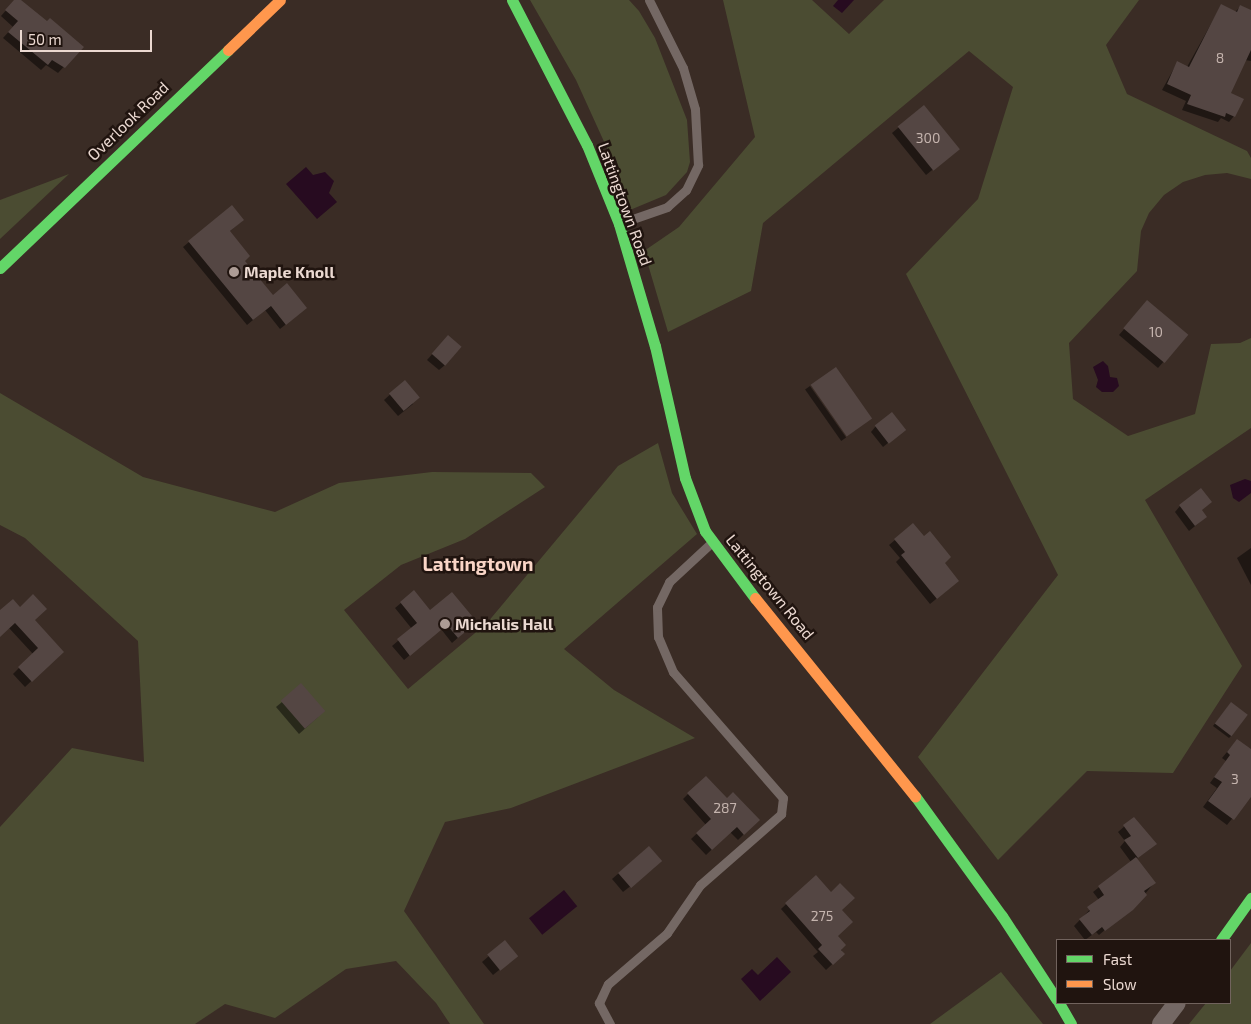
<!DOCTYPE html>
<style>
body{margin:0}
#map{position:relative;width:1251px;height:1024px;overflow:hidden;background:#3a2c25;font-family:"Exo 2",sans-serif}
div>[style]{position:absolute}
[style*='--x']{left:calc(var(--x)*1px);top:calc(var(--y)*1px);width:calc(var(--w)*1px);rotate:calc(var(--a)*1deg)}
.green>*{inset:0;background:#4b4c32}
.water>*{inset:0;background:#270b20;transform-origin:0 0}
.shadow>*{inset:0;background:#0007;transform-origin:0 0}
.building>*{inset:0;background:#544643;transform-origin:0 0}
.lane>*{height:9px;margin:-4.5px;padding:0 4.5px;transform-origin:4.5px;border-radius:4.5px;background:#746864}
.street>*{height:18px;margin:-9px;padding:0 9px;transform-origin:9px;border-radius:9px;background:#746864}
.fast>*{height:11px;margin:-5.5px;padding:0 5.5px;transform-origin:5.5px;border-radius:5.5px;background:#63d668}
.slow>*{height:11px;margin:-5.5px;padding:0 5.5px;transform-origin:5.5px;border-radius:5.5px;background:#ff974d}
.dots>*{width:14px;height:14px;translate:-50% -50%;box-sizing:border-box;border:2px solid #20140f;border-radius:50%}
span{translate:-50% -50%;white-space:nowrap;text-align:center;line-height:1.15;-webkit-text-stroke:5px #20140f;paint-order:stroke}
.number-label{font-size:14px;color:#c5b4ae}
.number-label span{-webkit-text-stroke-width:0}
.street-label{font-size:16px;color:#ebd9d1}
.poi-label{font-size:16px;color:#ebd9d1;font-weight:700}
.left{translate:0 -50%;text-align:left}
.quarter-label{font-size:19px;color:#fad6c7;font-weight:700}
.legend{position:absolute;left:1056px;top:939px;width:175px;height:65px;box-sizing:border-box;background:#20140f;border:1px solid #71635d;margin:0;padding:6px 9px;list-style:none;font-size:15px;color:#ebd9d1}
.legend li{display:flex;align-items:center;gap:10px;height:25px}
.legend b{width:25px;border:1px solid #71635d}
.scale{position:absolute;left:20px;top:30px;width:132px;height:22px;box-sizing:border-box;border:2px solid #ebd9d1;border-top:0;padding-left:6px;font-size:15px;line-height:18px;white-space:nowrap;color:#ebd9d1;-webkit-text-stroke:4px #20140f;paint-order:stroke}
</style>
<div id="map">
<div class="green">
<div style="clip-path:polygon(530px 0,629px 0,639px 11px,655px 38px,687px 120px,690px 162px,687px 172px,666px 195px,630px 210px,611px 157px,576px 80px)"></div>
<div style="clip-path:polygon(723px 0,812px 0,849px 34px,884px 0,1139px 0,1106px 45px,1127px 94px,1247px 151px,1251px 158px,1251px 179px,1227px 173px,1205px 175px,1183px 182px,1164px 195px,1149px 213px,1141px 231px,1137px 271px,1069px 343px,1073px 399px,1128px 436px,1195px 414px,1211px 344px,1240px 343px,1251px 338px,1251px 428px,1145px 500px,1242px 666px,1173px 773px,1087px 771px,998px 860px,918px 757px,1058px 575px,906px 274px,978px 199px,1013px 87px,969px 51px,763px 223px,751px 291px,668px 332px,644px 251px,679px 227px,755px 137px)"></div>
<div style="clip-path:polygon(69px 174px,0 239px,0 200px)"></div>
<div style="clip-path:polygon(0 393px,143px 477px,275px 512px,339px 483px,432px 472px,531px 473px,545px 487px,465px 539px,401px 565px,344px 610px,408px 689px,487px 623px,618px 466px,658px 443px,672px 493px,697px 534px,564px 649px,614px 690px,695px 738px,511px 808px,445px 822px,404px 911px,484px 1024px,450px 1024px,436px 1003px,396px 961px,346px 969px,275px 1018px,225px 1004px,195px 1024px,0 1024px,0 827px,72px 748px,144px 762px,138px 641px,25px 538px,0 525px)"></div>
<div style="clip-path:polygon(1251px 943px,1251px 1024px,1189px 1024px,1206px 1003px,1230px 1003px,1230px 971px)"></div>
<div style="clip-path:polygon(1001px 972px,1043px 1024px,930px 1024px)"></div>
</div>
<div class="water">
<div style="clip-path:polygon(838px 0,854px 0,842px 13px,833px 6px)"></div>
<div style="clip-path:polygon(306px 167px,313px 175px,325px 172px,334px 181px,329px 193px,337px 202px,317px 219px,286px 184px)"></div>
<div style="clip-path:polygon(1103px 361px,1108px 366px,1110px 377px,1117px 378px,1119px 386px,1113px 392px,1102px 392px,1096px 387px,1098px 380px,1093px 367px)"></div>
<div style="clip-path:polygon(1245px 479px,1251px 481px,1251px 493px,1239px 502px,1233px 498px,1230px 485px)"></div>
<div style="left:564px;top:890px;width:21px;height:45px;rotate:51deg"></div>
<div style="clip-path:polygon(777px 957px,791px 972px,760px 1001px,741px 979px,752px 969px,758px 975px)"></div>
</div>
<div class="shadow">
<div style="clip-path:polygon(15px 0,82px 47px,58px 73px,46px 65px,41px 70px,3px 38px,13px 27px,1px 16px)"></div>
<div style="clip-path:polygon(1221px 6px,1235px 12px,1241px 6px,1251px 11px,1251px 61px,1245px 60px,1229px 93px,1234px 116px,1229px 122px,1221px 118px,1218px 122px,1182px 110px,1186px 101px,1162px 90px,1177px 63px,1187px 67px)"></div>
<div style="clip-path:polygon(924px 106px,952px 154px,926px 175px,892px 133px)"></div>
<div style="clip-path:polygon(243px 220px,229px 232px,244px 261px,273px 297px,300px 313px,280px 329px,265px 310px,247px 325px,183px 247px,189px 242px)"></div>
<div style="clip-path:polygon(1142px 308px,1187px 335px,1158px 368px,1119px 335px)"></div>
<div style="clip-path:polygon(443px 342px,445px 365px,439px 370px,427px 360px)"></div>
<div style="clip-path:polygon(405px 381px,413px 404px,398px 416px,384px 400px)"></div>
<div style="left:810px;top:386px;width:63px;height:6px;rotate:55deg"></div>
<div style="clip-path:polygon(876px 426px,898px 435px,883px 447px,871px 432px)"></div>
<div style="clip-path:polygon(1180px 506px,1200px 510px,1206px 517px,1189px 531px,1175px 512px)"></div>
<div style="clip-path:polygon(895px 540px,943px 563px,952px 586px,930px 604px,896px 562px,900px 558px,889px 545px)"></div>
<div style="clip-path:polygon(1251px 548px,1251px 585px,1237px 558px)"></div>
<div style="clip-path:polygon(401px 603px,430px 611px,470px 627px,452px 643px,441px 629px,404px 660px,392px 646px,412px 629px,395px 608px)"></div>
<div style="clip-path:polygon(20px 609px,62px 652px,25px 687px,13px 674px,33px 654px,9px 628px,0 636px,0 612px)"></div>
<div style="clip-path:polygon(282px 702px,318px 717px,299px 734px,276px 707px)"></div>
<div style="clip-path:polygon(1229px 706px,1231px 736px,1229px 738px,1213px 726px)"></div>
<div style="clip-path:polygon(1237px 740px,1251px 750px,1251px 795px,1227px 825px,1203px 807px,1217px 788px,1210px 783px,1226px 761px,1222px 758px)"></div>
<div style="clip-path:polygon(688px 794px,727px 800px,758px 820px,738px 840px,730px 832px,706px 855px,691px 839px,706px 825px,683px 799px)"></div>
<div style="clip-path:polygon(1134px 818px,1150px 849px,1136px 859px,1154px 883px,1140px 900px,1099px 935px,1096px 932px,1085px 940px,1074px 926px,1099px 900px,1093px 892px,1131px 862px,1120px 847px,1125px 841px,1118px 832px)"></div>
<div style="clip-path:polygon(649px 847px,655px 867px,623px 892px,612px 879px)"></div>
<div style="clip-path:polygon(815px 877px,843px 954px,826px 970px,813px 956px,818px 952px,781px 909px)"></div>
<div style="clip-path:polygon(505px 942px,510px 961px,493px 975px,482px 962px)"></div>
</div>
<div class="building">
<div style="clip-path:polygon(14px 0,21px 0,47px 21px,50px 18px,84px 47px,65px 68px,52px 60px,48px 65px,8px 32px,18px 21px,5px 10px)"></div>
<div style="clip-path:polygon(1221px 4px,1237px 12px,1240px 5px,1251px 10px,1251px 50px,1231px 93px,1244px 99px,1235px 117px,1226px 113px,1225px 117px,1187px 104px,1191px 95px,1167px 84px,1177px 61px,1189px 67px)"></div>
<div style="left:924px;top:105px;width:57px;height:34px;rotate:51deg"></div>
<div style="clip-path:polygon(232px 205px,244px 220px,230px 231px,250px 256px,245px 261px,273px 295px,287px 283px,307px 308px,286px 325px,271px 306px,253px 320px,188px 241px)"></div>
<div style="left:1147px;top:300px;width:54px;height:37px;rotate:40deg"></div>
<div style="left:448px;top:335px;width:18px;height:25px;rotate:41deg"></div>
<div style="left:836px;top:367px;width:63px;height:31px;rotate:55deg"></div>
<div style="left:405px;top:380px;width:23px;height:21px;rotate:50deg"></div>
<div style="left:892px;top:412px;width:23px;height:22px;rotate:52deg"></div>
<div style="clip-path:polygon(1201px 488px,1212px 502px,1202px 510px,1207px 517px,1195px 526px,1179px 505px)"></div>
<div style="clip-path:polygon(913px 523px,924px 536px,930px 531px,951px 557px,945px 563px,959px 581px,937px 599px,901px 555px,905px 552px,894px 539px)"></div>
<div style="clip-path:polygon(414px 590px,430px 610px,452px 592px,477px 622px,458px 638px,447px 625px,410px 656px,397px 639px,417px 623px,400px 602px)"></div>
<div style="clip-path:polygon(33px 594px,47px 609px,35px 620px,64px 652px,32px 682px,18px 667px,38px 648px,15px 623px,0 637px,0 610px,13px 599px,20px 607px)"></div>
<div style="left:301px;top:683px;width:37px;height:27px;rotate:49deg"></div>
<div style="left:1231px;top:702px;width:21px;height:27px;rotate:37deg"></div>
<div style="clip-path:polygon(1237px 739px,1251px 749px,1251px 797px,1234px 820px,1208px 801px,1222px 782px,1214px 777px,1230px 755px,1227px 752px)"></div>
<div style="clip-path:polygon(706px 776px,727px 798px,733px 792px,760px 820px,744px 835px,737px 827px,712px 850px,696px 833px,711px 819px,687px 793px)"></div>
<div style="clip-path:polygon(1134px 817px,1157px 844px,1138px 858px,1124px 840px,1131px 836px,1123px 825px)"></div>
<div style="left:649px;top:846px;width:20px;height:41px;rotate:49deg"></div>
<div style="clip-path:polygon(1136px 857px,1156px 883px,1144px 891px,1147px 895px,1133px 910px,1105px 931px,1102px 927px,1092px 935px,1079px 919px,1090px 911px,1087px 907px,1104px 895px,1098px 886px)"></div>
<div style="clip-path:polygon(816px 875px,831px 892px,840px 883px,855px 898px,842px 910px,853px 922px,838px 936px,846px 945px,841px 950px,845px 954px,833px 965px,818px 949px,822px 945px,785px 903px)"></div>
<div style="left:505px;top:940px;width:21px;height:23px;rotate:51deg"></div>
</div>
<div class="lane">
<div style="--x:621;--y:223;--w:49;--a:-19.2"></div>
<div style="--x:667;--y:207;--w:25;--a:-42"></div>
<div style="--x:686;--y:190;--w:28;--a:-64"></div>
<div style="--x:698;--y:165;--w:56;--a:-93.1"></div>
<div style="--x:695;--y:109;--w:43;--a:-106.3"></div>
<div style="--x:683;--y:68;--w:76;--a:-116.6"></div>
<div style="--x:610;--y:1024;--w:24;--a:-118"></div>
<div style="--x:599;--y:1003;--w:21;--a:-65"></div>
<div style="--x:608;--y:984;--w:78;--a:-40.8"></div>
<div style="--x:667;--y:933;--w:58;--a:-55.5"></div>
<div style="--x:700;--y:885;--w:108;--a:-41.2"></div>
<div style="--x:781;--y:814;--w:16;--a:-83"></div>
<div style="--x:783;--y:798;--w:167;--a:-131.1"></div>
<div style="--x:673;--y:672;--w:38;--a:-113"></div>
<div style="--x:658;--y:637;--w:30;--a:-92"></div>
<div style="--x:657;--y:607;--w:28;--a:-64"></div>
<div style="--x:669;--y:582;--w:57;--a:-42.9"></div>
</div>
<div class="street">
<div style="--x:1161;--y:1024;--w:26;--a:-53"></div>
</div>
<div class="fast">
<div style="--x:512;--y:0;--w:163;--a:62.7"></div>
<div style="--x:587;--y:145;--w:85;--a:67.9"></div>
<div style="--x:619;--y:224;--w:127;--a:73.6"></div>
<div style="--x:655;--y:346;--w:135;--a:77.2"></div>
<div style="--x:685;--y:478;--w:57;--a:69.3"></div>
<div style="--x:705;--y:531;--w:84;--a:53.3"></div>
<div style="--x:0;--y:268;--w:315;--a:-43.7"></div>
<div style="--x:915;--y:796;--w:148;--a:54.1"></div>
<div style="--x:1002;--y:916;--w:100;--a:56.8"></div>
<div style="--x:1221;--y:940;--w:52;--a:-54.5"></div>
<div style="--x:1059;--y:1003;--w:24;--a:60"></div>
</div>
<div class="slow">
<div style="--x:228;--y:50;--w:72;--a:-43.9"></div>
<div style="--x:755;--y:598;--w:255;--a:51.1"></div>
</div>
<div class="dots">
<div style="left:234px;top:272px;background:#ad9c95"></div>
<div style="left:445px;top:624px;background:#ad9c95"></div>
</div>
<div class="number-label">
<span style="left:1220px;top:58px">8</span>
<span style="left:928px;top:138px">300</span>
<span style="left:1156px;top:332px">10</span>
<span style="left:1235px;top:779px">3</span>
<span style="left:725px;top:808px">287</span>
<span style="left:822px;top:916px">275</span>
</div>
<div class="street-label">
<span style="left:128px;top:121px;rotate:-44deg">Overlook Road</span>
<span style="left:625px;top:204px;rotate:70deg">Lattingtown Road</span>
<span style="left:770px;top:587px;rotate:51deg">Lattingtown Road</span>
</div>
<div class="poi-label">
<span class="left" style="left:244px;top:272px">Maple Knoll</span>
<span class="left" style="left:455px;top:624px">Michalis Hall</span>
</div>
<div class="quarter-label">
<span style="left:478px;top:564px">Lattingtown</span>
</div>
<ul class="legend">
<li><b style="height:6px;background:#63d668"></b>Fast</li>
<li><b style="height:6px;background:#ff974d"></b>Slow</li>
</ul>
<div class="scale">50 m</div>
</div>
